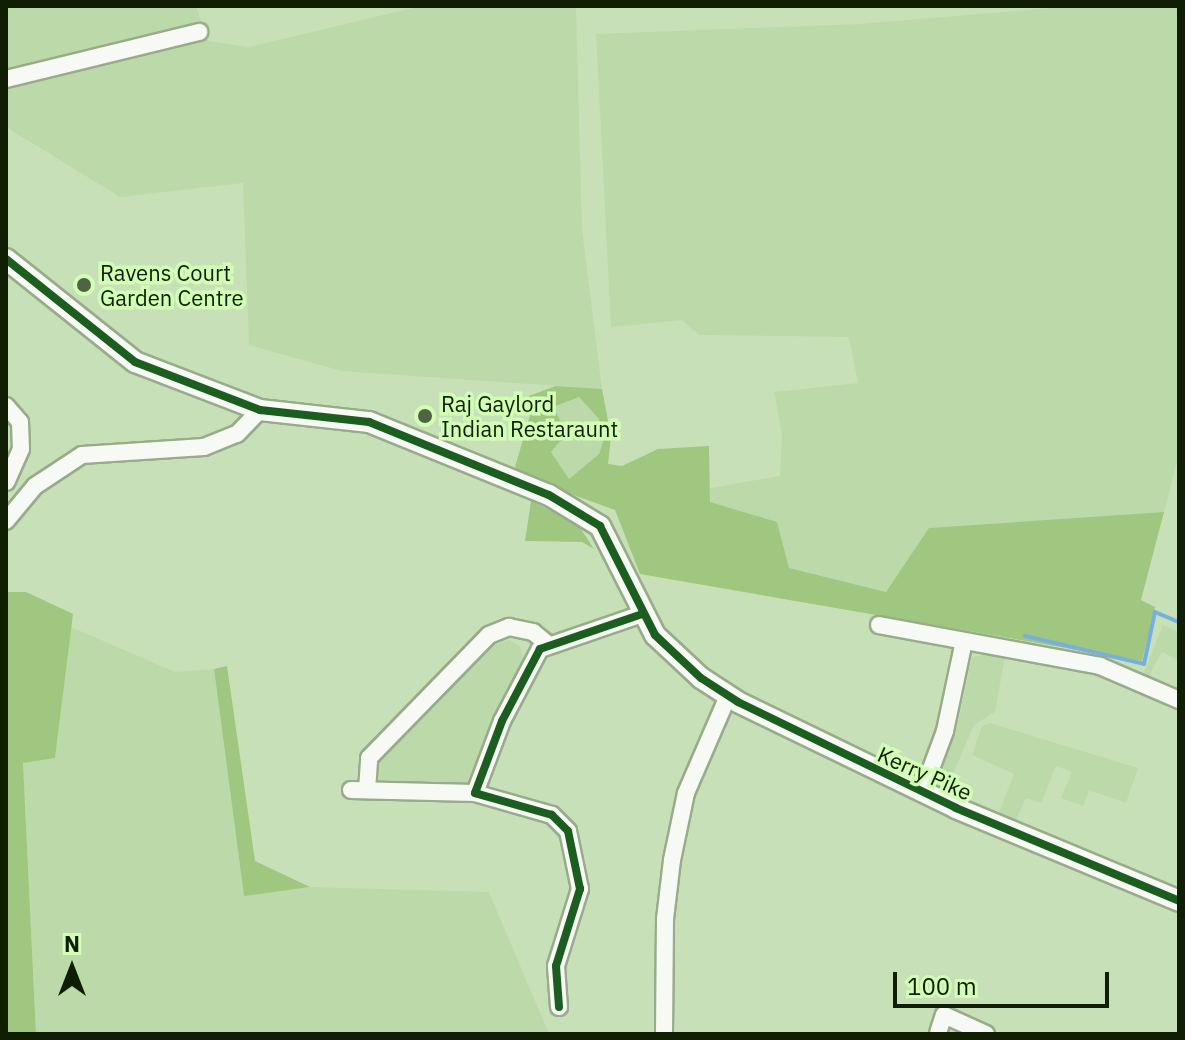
<!DOCTYPE html>
<style>
body{margin:0}
#map{position:relative;width:1185px;height:1040px;overflow:hidden;background:#c8e0b8;font-family:"IBM Plex Sans",sans-serif}
div>[style]{position:absolute}
[style*='--x']{left:calc(var(--x)*1px);top:calc(var(--y)*1px);width:calc(var(--w)*1px);rotate:calc(var(--a)*1deg)}
.green>*{inset:0;background:#bcdaa9}
.forest>*{inset:0;background:#9fc780}
.stream>*{height:4px;margin:-2px;padding:0 2px;transform-origin:2px;border-radius:2px;background:#78b0dc}
.roads{filter:drop-shadow(2px 0 #98ab8b) drop-shadow(-2px 0 #98ab8b) drop-shadow(0 2px #98ab8b) drop-shadow(0 -2px #98ab8b)}
.minor>*{height:16px;margin:-8px;padding:0 8px;transform-origin:8px;border-radius:8px;background:#f7faf4}
.tertiary>*{height:20px;margin:-10px;padding:0 10px;transform-origin:10px;border-radius:10px;background:#f7faf4}
.cycleway>*{height:8px;margin:-4px;padding:0 4px;transform-origin:4px;border-radius:4px;background:#1b5e20}
.dots>*{width:22px;height:22px;translate:-50% -50%;box-sizing:border-box;border:4px solid #d2fdb4;border-radius:50%}
span{translate:-50% -50%;white-space:nowrap;text-align:center;line-height:1.15;-webkit-text-stroke:7px #d2fdb4;paint-order:stroke}
.poi-label{font-size:22px;color:#101f04}
.left{translate:0 -50%;text-align:left}
.street-label{font-size:22px;color:#101f04}
.frame{position:absolute;inset:0;border:8px solid #101f04;pointer-events:none}
.north{position:absolute;left:32px;top:928px;width:80px;height:80px;-webkit-text-stroke:6px #d2fdb4;paint-order:stroke;rotate:0deg;font-size:22px;font-weight:700;line-height:32px;text-align:center;color:#101f04}
.north::after{content:'';display:block;margin:auto;width:28px;height:36px;background:#101f04;clip-path:polygon(50% 0,100% 100%,50% 72%,0 100%)}
.scale{position:absolute;left:893px;top:972px;width:216px;height:36px;box-sizing:border-box;border:4px solid #101f04;border-top:0;padding-left:10px;font-size:24px;line-height:28px;white-space:nowrap;color:#101f04;-webkit-text-stroke:6px #d2fdb4;paint-order:stroke}
</style>
<div id="map">
<div class="green">
<div style="clip-path:polygon(6px 6px,196px 6px,208px 41px,249px 47px,421px 6px,576px 6px,582px 230px,602px 389px,342px 371px,249px 345px,243px 183px,120px 197px,6px 127px)"></div>
<div style="clip-path:polygon(1075px 6px,1179px 6px,1179px 454px,1164px 512px,930px 528px,886px 592px,789px 568px,777px 522px,710px 502px,710px 488px,780px 476px,782px 435px,774px 392px,858px 383px,849px 337px,699px 335px,682px 320px,611px 327px,596px 34px,859px 24px)"></div>
<div style="clip-path:polygon(579px 396px,599px 419px,603px 442px,599px 454px,569px 479px,551px 452px,558px 442px,552px 407px)"></div>
<div style="clip-path:polygon(1163px 625px,1179px 632px,1179px 660px,1162px 652px,1148px 678px,1142px 677px)"></div>
<div style="clip-path:polygon(71px 627px,175px 672px,214px 669px,244px 895px,310px 887px,489px 892px,549px 1034px,36px 1034px,23px 762px,55px 757px)"></div>
<div style="clip-path:polygon(509px 640px,520px 646px,523px 658px,469px 783px,455px 788px,376px 783px,372px 769px,481px 650px)"></div>
<div style="clip-path:polygon(987px 654px,1005px 656px,995px 712px,974px 725px,948px 786px,941px 769px,957px 728px,972px 657px)"></div>
<div style="clip-path:polygon(990px 723px,1138px 768px,1126px 803px,1089px 790px,1083px 806px,1061px 798px,1072px 772px,1056px 766px,1041px 803px,1026px 798px,1015px 822px,998px 815px,1014px 774px,972px 755px,982px 726px)"></div>
</div>
<div class="forest">
<div style="clip-path:polygon(evenodd,556px 386px,602px 389px,611px 437px,608px 464px,622px 466px,658px 449px,709px 446px,710px 502px,777px 522px,789px 568px,886px 592px,929px 528px,1164px 512px,1141px 600px,1155px 607px,1142px 661px,640px 574px,615px 510px,521px 476px,515px 467px,531px 412px,516px 411px,515px 401px,556px 386px,579px 397px,599px 419px,603px 442px,599px 454px,569px 479px,551px 452px,567px 433px,553px 407px,579px 397px)"></div>
<div style="clip-path:polygon(531px 501px,577px 523px,594px 549px,582px 542px,525px 541px)"></div>
<div style="clip-path:polygon(6px 592px,26px 592px,73px 614px,55px 758px,23px 763px,36px 1034px,6px 1034px)"></div>
<div style="clip-path:polygon(227px 666px,255px 861px,310px 887px,244px 896px,214px 669px)"></div>
</div>
<div class="stream">
<div style="--x:1025;--y:636;--w:122;--a:13.2"></div>
<div style="--x:1144;--y:664;--w:53;--a:-78.1"></div>
<div style="--x:1155;--y:612;--w:26;--a:23"></div>
</div>
<div class="roads">
<div class="minor">
<div style="--x:6;--y:79;--w:199;--a:-13.7"></div>
<div style="--x:6;--y:406;--w:21;--a:49"></div>
<div style="--x:20;--y:422;--w:27;--a:88"></div>
<div style="--x:21;--y:449;--w:36;--a:114"></div>
<div style="--x:6;--y:521;--w:45;--a:-50.4"></div>
<div style="--x:35;--y:486;--w:56;--a:-33.4"></div>
<div style="--x:82;--y:455;--w:122;--a:-3.8"></div>
<div style="--x:204;--y:447;--w:35;--a:-22"></div>
<div style="--x:237;--y:434;--w:33;--a:-46"></div>
<div style="--x:879;--y:625;--w:225;--a:10.5"></div>
<div style="--x:1100;--y:666;--w:86;--a:23.3"></div>
<div style="--x:351;--y:790;--w:124;--a:1.4"></div>
<div style="--x:367;--y:790;--w:32;--a:-86"></div>
<div style="--x:369;--y:758;--w:172;--a:-45.7"></div>
<div style="--x:489;--y:635;--w:22;--a:-22"></div>
<div style="--x:509;--y:627;--w:25;--a:12"></div>
<div style="--x:533;--y:632;--w:21;--a:39"></div>
<div style="--x:922;--y:793;--w:66;--a:-69.6"></div>
<div style="--x:945;--y:731;--w:92;--a:-78.1"></div>
<div style="--x:559;--y:1007;--w:41;--a:-94.2"></div>
<div style="--x:556;--y:966;--w:81;--a:-72.7"></div>
<div style="--x:580;--y:889;--w:59;--a:-101.7"></div>
<div style="--x:568;--y:831;--w:23;--a:-135"></div>
<div style="--x:552;--y:815;--w:80;--a:-164.1"></div>
<div style="--x:475;--y:793;--w:77;--a:-69.4"></div>
<div style="--x:502;--y:721;--w:81;--a:-62.2"></div>
<div style="--x:540;--y:649;--w:108;--a:-18.9"></div>
<div style="--x:938;--y:1033;--w:19;--a:-72"></div>
<div style="--x:944;--y:1015;--w:46;--a:24.3"></div>
<div style="--x:664;--y:1034;--w:115;--a:-89.5"></div>
<div style="--x:665;--y:919;--w:59;--a:-83.2"></div>
<div style="--x:672;--y:860;--w:68;--a:-78.2"></div>
<div style="--x:686;--y:793;--w:106;--a:-66.6"></div>
</div>
<div class="tertiary">
<div style="--x:6;--y:259;--w:165;--a:38.6"></div>
<div style="--x:135;--y:362;--w:134;--a:21"></div>
<div style="--x:260;--y:410;--w:110;--a:6.3"></div>
<div style="--x:369;--y:422;--w:194;--a:22.1"></div>
<div style="--x:549;--y:495;--w:60;--a:31.3"></div>
<div style="--x:600;--y:526;--w:122;--a:63.2"></div>
<div style="--x:655;--y:635;--w:63;--a:43.1"></div>
<div style="--x:701;--y:678;--w:44;--a:33"></div>
<div style="--x:738;--y:702;--w:242;--a:25.9"></div>
<div style="--x:956;--y:808;--w:242;--a:22.6"></div>
</div>
</div>
<div class="cycleway">
<div style="--x:6;--y:259;--w:165;--a:38.6"></div>
<div style="--x:135;--y:362;--w:134;--a:21"></div>
<div style="--x:260;--y:410;--w:110;--a:6.3"></div>
<div style="--x:369;--y:422;--w:194;--a:22.1"></div>
<div style="--x:549;--y:495;--w:60;--a:31.3"></div>
<div style="--x:600;--y:526;--w:122;--a:63.2"></div>
<div style="--x:655;--y:635;--w:63;--a:43.1"></div>
<div style="--x:701;--y:678;--w:44;--a:33"></div>
<div style="--x:738;--y:702;--w:242;--a:25.9"></div>
<div style="--x:956;--y:808;--w:242;--a:22.6"></div>
<div style="--x:559;--y:1007;--w:41;--a:-94.2"></div>
<div style="--x:556;--y:966;--w:81;--a:-72.7"></div>
<div style="--x:580;--y:889;--w:59;--a:-101.7"></div>
<div style="--x:568;--y:831;--w:23;--a:-135"></div>
<div style="--x:552;--y:815;--w:80;--a:-164.1"></div>
<div style="--x:475;--y:793;--w:77;--a:-69.4"></div>
<div style="--x:502;--y:721;--w:81;--a:-62.2"></div>
<div style="--x:540;--y:649;--w:108;--a:-18.9"></div>
</div>
<div class="dots">
<div style="left:84px;top:285px;background:#506343"></div>
<div style="left:425px;top:416px;background:#506343"></div>
</div>
<div class="poi-label">
<span class="left" style="left:100px;top:285px">Ravens Court<br>Garden Centre</span>
<span class="left" style="left:441px;top:416px">Raj Gaylord<br>Indian Restaraunt</span>
</div>
<div class="street-label">
<span style="left:925px;top:773px;rotate:24deg">Kerry Pike</span>
</div>
<div class="frame"></div>
<div class="north">N</div>
<div class="scale">100 m</div>
</div>
